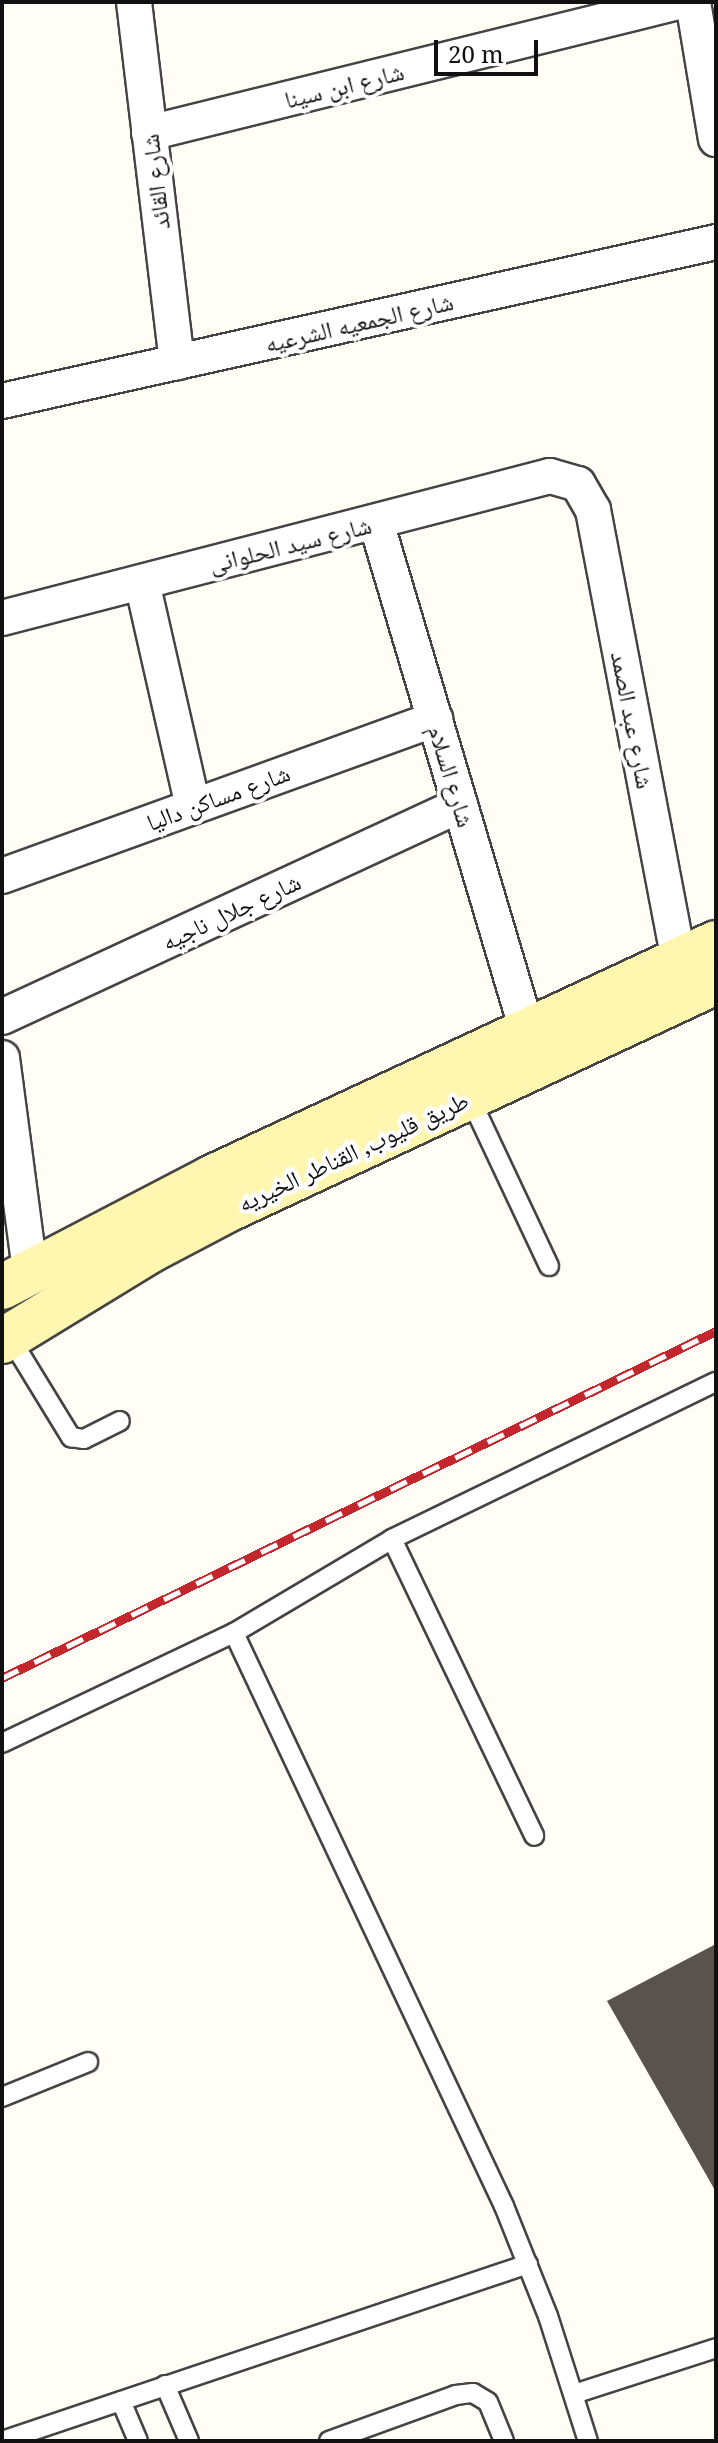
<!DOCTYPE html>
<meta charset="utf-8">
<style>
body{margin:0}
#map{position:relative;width:718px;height:2443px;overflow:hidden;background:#fffdf5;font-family:"Noto Serif","Noto Naskh Arabic",serif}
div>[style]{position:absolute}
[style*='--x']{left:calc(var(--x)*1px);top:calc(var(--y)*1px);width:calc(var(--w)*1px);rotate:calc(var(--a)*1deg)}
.building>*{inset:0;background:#5a524d}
.roads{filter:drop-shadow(2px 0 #444) drop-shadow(-2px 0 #444) drop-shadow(0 2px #444) drop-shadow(0 -2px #444)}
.lane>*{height:18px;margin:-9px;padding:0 9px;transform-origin:9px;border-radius:9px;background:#fff}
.street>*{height:34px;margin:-17px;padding:0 17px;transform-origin:17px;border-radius:17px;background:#fff}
.secondary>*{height:44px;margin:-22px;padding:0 22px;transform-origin:22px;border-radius:22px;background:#fff6b0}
.rail>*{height:9px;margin-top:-4.5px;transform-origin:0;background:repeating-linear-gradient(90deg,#fff 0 18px,#c4262e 0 36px);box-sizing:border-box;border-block:2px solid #c4262e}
span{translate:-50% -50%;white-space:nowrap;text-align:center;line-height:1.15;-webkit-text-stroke:8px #fff;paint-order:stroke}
.street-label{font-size:24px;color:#111}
.frame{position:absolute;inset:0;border:4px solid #111;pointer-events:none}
.scale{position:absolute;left:434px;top:40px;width:104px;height:36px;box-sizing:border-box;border:4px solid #111;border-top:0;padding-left:10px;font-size:24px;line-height:28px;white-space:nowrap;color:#111;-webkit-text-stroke:6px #fff;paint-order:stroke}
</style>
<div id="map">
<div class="building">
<div style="clip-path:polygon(716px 1944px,716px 2192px,607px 2001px)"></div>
</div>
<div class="roads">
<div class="lane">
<div style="--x:469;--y:1096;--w:188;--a:64.8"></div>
<div style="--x:9;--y:1336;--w:119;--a:58.5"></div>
<div style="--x:71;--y:1437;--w:13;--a:9"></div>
<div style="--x:84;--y:1439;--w:40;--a:-26.6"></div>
<div style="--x:392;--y:1539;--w:329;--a:64.4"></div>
<div style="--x:234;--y:1633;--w:633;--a:64.77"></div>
<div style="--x:504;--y:2206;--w:118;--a:68.2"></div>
<div style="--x:548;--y:2316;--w:131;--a:72.3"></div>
<div style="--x:2;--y:1743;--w:257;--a:-25.4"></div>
<div style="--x:234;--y:1633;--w:184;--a:-30.7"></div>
<div style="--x:392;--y:1539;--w:360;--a:-25.9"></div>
<div style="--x:2;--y:2097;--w:93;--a:-22.1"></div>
<div style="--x:165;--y:2385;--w:61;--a:66.8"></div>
<div style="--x:574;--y:2394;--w:149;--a:-17.9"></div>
<div style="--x:121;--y:2401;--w:43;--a:67"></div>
<div style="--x:2;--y:2441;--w:555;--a:-18.6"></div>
<div style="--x:329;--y:2441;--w:135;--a:-19.9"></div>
<div style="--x:456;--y:2395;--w:17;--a:-7"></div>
<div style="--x:473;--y:2393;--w:17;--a:31"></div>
<div style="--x:488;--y:2402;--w:42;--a:67.7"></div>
</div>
<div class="street">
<div style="--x:134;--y:2;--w:363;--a:83.2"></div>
<div style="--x:693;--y:2;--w:139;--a:80.5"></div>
<div style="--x:149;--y:133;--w:545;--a:-13.91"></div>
<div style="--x:2;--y:401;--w:731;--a:-12.55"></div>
<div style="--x:376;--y:522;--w:530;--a:73.45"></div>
<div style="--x:142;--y:582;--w:230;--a:77.2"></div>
<div style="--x:2;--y:618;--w:566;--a:-14.53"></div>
<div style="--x:550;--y:476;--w:29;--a:16"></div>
<div style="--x:578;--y:484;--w:30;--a:60"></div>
<div style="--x:593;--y:510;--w:457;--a:79.2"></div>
<div style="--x:2;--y:876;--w:461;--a:-19.9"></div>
<div style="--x:2;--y:1017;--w:505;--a:-24.84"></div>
<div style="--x:2;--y:1058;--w:216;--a:82.5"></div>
</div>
<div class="secondary">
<div style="--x:2;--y:1287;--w:236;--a:-27.5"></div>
<div style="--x:211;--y:1178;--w:557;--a:-24.95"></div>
<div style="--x:2;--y:1341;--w:175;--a:-31.4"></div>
<div style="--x:151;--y:1250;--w:88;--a:-27.7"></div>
<div style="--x:229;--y:1209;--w:537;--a:-24.99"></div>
</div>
</div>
<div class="rail">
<div style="--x:2;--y:1678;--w:794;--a:-25.92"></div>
</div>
<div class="street-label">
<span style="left:344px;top:85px;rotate:-14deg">شارع ابن سينا</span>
<span style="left:155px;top:182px;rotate:-97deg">شارع القائد</span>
<span style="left:359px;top:322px;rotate:-13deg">شارع الجمعيه الشرعيه</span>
<span style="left:290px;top:544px;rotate:-14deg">شارع سيد الحلوانى</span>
<span style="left:633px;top:720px;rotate:79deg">شارع عبد الصمد</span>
<span style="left:452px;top:776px;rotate:73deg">شارع السلام</span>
<span style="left:218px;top:797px;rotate:-20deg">شارع مساكن داليا</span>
<span style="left:231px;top:911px;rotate:-25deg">شارع جلال ناجيه</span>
<span style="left:353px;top:1151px;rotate:-25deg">طريق قليوب, القناطر الخيريه</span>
</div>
<div class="frame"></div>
<div class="scale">20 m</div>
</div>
